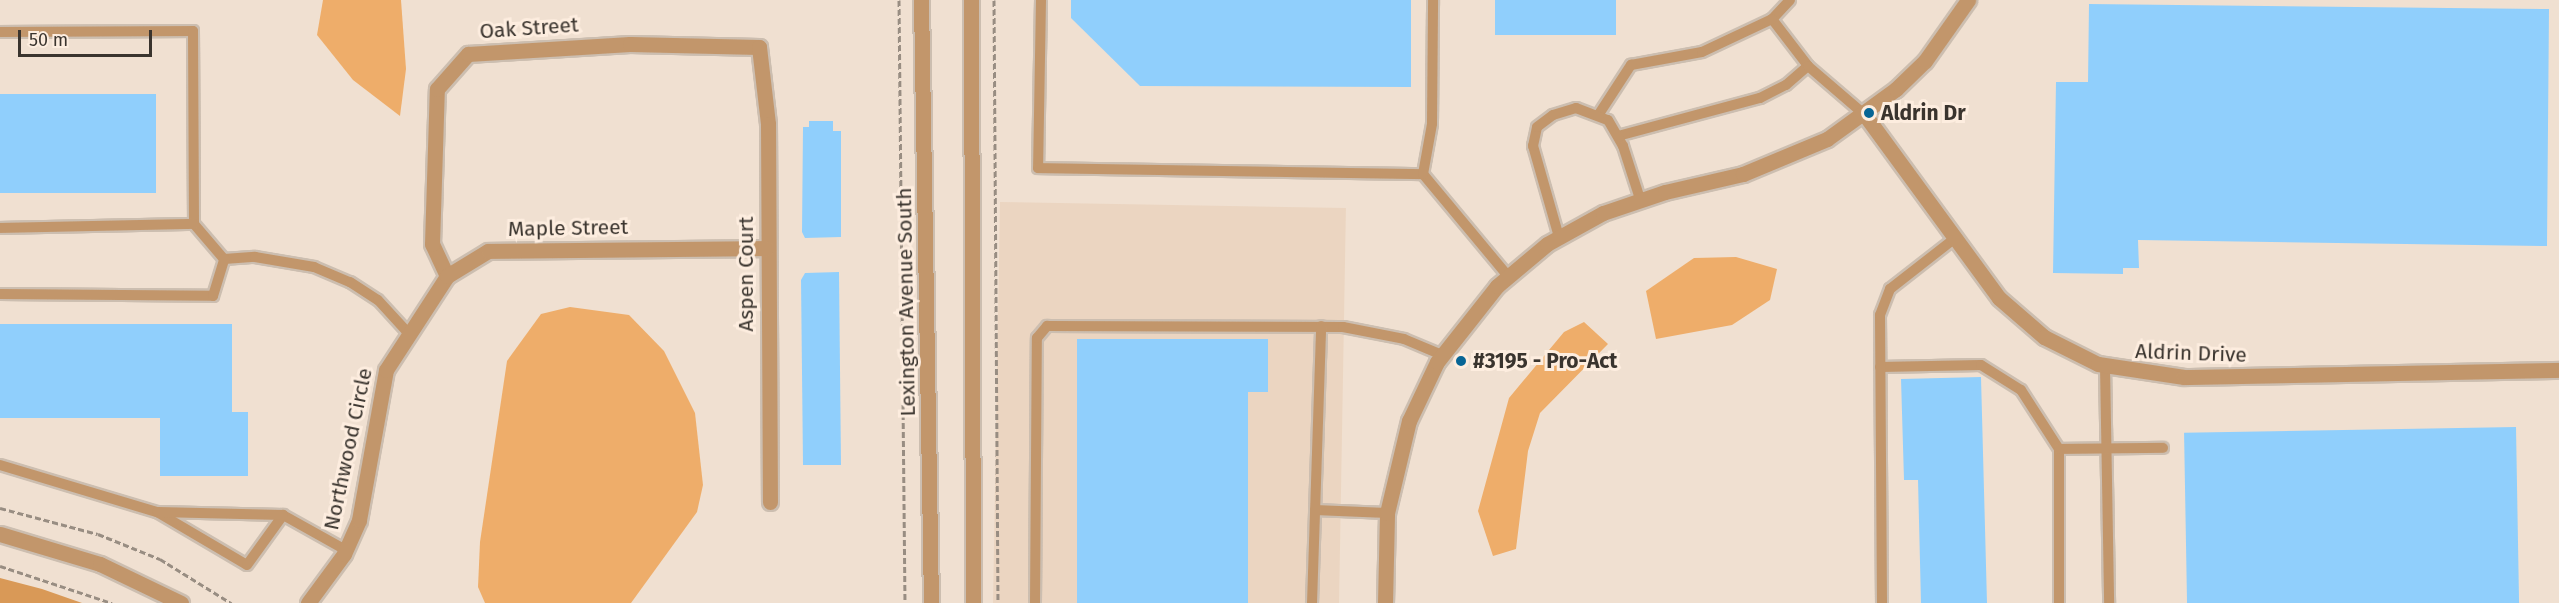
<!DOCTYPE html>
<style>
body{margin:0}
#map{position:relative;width:2559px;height:603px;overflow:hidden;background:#f0e0d1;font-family:"Fira Sans",sans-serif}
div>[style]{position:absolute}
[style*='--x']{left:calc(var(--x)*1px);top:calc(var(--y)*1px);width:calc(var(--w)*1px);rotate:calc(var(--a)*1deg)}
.built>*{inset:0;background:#ebd5c1;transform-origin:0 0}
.forest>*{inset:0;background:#d99957}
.water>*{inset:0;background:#eead6a}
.building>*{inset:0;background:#90cffc;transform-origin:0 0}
.path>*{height:3px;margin-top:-1.5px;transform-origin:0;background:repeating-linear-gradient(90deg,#988d82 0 6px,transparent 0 9px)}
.roads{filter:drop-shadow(2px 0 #ccbeb0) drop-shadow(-2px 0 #ccbeb0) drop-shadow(0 2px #ccbeb0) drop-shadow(0 -2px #ccbeb0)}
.service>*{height:10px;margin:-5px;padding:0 5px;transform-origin:5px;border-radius:5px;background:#c2966b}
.minor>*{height:15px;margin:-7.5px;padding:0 7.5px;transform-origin:7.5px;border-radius:7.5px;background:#c2966b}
.tertiary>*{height:15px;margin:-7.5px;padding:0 7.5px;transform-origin:7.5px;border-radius:7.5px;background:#c2966b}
.dots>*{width:16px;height:16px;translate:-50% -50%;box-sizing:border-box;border:3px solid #fdeddf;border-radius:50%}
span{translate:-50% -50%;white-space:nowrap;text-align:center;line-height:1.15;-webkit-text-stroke:6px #fdeddf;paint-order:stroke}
.street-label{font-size:21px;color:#3a342e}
.poi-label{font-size:21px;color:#3a342e;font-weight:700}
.left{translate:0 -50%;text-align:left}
.scale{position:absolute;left:18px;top:30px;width:134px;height:27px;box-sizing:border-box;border:3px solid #3a342e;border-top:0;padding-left:8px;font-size:18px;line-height:21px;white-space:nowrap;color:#3a342e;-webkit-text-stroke:4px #fdeddf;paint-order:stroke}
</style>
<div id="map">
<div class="built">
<div style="left:1000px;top:202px;width:346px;height:401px;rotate:1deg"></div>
</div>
<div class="forest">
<div style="clip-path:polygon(0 578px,42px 589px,82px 603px,0 603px)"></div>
</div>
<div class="water">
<div style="clip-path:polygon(323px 0,401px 0,406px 69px,400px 116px,353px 80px,317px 35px)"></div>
<div style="clip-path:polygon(1736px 257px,1777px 269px,1770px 300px,1732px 325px,1656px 339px,1646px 291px,1694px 258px)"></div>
<div style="clip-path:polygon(570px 307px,629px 315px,664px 351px,695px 413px,703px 485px,697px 512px,631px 603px,485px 603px,478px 587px,480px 542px,507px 361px,541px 314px)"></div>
<div style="clip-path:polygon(1584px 322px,1608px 344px,1540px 413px,1528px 451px,1516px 549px,1493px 556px,1478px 511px,1509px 398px,1564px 332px)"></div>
</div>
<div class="building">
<div style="clip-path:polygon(1071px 0,1411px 0,1411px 87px,1140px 86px,1071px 18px)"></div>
<div style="left:1495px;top:0;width:121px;height:35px"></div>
<div style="clip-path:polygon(2089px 4px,2549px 9px,2547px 246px,2138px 240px,2139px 268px,2123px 268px,2123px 274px,2053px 273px,2056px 82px,2088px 82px)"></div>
<div style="left:0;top:94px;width:156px;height:99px"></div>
<div style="clip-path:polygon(809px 121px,833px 121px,833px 131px,841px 131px,841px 237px,805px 238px,802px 232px,803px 127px,809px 127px)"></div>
<div style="clip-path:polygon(839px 272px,841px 465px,803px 465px,801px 280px,805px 273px)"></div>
<div style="clip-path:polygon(0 324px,232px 324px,232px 412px,248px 412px,248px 476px,160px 476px,160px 418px,0 418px)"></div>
<div style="clip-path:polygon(1077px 339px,1268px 339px,1268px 392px,1248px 392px,1248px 603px,1077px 603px)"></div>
<div style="clip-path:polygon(1981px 377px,1987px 603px,1921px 603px,1918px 480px,1904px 480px,1901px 379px)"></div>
<div style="left:2516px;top:427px;width:176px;height:332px;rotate:89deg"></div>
</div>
<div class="path">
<div style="--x:899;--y:0;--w:603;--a:89.43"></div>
<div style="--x:994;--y:0;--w:603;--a:89.62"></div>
<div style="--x:0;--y:508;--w:101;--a:14.9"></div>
<div style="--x:98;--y:534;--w:67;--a:22"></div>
<div style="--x:160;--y:559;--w:84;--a:31.8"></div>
<div style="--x:0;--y:566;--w:118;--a:18.3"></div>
</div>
<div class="roads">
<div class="service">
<div style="--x:1041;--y:0;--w:168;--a:91"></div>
<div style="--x:1038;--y:168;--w:385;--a:0.9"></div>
<div style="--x:1423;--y:174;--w:133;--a:50.2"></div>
<div style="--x:1790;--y:0;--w:26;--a:133"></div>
<div style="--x:1772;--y:19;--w:59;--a:52.5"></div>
<div style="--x:0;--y:32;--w:193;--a:-0.3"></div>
<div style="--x:193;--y:31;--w:193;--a:89.7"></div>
<div style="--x:194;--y:224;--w:46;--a:49.4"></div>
<div style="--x:224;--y:259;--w:31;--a:-4"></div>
<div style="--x:255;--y:257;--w:60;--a:9.6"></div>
<div style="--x:314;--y:267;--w:39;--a:23"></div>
<div style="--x:350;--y:282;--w:33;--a:33"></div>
<div style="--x:378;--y:300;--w:47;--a:47.6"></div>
<div style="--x:1599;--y:114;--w:59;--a:-56.9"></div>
<div style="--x:1631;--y:65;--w:72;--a:-10.4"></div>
<div style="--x:1702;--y:52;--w:77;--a:-25.2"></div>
<div style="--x:1618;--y:136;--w:147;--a:-15"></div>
<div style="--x:1760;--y:98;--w:29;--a:-27"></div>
<div style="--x:1786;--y:85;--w:29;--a:-41"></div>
<div style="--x:1808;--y:66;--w:75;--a:40.7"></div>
<div style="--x:1423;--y:174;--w:51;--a:-79.8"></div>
<div style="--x:1432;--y:124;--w:124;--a:-89.5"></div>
<div style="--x:0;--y:228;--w:194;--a:-1.2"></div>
<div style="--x:1559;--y:237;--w:95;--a:-105.9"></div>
<div style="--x:1533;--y:146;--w:19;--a:-78"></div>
<div style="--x:1537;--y:127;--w:20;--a:-37"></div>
<div style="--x:1553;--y:115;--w:24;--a:-17"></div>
<div style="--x:1576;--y:108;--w:34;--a:21"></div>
<div style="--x:1608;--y:120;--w:30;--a:60"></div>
<div style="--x:1623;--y:146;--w:56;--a:72.2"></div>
<div style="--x:0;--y:294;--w:213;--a:0.5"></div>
<div style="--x:213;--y:296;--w:39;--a:-73"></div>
<div style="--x:2105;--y:366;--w:237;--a:89"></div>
<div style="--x:1880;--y:367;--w:101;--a:-1.1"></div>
<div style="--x:1981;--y:365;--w:47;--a:32"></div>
<div style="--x:2021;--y:390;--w:70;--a:57.2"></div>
<div style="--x:0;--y:465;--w:164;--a:16.7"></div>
<div style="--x:157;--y:512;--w:104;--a:30.5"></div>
<div style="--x:247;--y:565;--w:62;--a:-54.2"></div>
<div style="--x:283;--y:515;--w:72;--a:29.1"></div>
<div style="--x:1315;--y:510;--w:72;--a:2.4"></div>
<div style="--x:158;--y:512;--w:125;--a:1.4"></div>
<div style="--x:1035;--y:603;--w:265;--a:-89.6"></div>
<div style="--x:1037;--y:338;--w:16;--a:-50"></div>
<div style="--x:1047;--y:326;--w:296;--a:0.2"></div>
<div style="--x:1343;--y:327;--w:62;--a:11.1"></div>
<div style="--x:1404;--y:339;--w:41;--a:22.8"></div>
<div style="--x:1312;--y:603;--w:277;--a:-88.1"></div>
<div style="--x:1882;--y:603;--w:288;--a:-90.4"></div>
<div style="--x:1880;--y:315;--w:28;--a:-69"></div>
<div style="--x:1890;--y:289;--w:81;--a:-38"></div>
<div style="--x:2059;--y:603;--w:154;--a:-90"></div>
<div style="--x:2059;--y:449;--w:104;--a:-0.6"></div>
</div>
<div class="minor">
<div style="--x:447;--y:276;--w:35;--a:-115"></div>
<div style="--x:432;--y:244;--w:155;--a:-88.2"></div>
<div style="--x:437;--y:89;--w:47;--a:-48.5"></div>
<div style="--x:468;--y:54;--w:162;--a:-3.5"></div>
<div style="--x:630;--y:44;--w:129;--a:1.3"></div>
<div style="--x:759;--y:47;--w:78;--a:83.3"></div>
<div style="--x:768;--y:124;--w:378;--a:89.7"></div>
<div style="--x:308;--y:603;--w:61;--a:-53.7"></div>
<div style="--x:344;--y:554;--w:37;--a:-66"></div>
<div style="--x:359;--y:520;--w:152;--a:-79.8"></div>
<div style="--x:386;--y:370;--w:112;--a:-57"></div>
<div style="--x:447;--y:276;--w:48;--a:-31.4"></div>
<div style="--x:488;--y:251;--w:278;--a:-0.6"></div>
</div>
<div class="tertiary">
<div style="--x:921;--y:0;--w:603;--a:89.05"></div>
<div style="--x:971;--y:0;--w:603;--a:89.81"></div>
<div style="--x:1865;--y:115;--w:227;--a:53.8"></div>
<div style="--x:1999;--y:298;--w:60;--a:40.9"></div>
<div style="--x:2044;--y:337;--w:60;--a:26.6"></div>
<div style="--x:2098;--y:364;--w:87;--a:8.6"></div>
<div style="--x:2184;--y:377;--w:375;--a:-1.1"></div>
<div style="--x:0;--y:534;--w:104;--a:16.7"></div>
<div style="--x:100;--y:564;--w:90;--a:25.7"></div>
<div style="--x:1385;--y:603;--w:90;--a:-88.7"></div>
<div style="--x:1387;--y:513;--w:95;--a:-76.6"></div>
<div style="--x:1409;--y:421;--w:65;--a:-64.6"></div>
<div style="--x:1437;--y:362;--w:97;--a:-51.7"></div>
<div style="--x:1497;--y:286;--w:65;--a:-40"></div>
<div style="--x:1547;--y:244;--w:64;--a:-29"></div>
<div style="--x:1603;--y:213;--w:65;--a:-18.7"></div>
<div style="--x:1665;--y:192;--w:80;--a:-13"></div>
<div style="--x:1743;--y:174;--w:91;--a:-22.6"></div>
<div style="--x:1827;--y:139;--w:85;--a:-35.9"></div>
<div style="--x:1896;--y:89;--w:40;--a:-44"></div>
<div style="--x:1925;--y:61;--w:75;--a:-54.8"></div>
</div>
</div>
<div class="dots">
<div style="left:1869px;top:113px;background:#076595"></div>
<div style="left:1461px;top:361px;background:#076595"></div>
</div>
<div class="street-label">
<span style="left:529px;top:28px;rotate:-4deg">Oak Street</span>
<span style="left:568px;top:228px;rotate:-1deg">Maple Street</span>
<span style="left:746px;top:274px;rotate:-90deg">Aspen Court</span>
<span style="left:906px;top:302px;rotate:-91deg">Lexington Avenue South</span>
<span style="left:2191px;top:353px;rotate:2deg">Aldrin Drive</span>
<span style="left:348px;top:449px;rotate:-78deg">Northwood Circle</span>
</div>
<div class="poi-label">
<span class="left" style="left:1881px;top:113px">Aldrin Dr</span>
<span class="left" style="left:1473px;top:361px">#3195 - Pro-Act</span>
</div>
<div class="scale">50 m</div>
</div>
